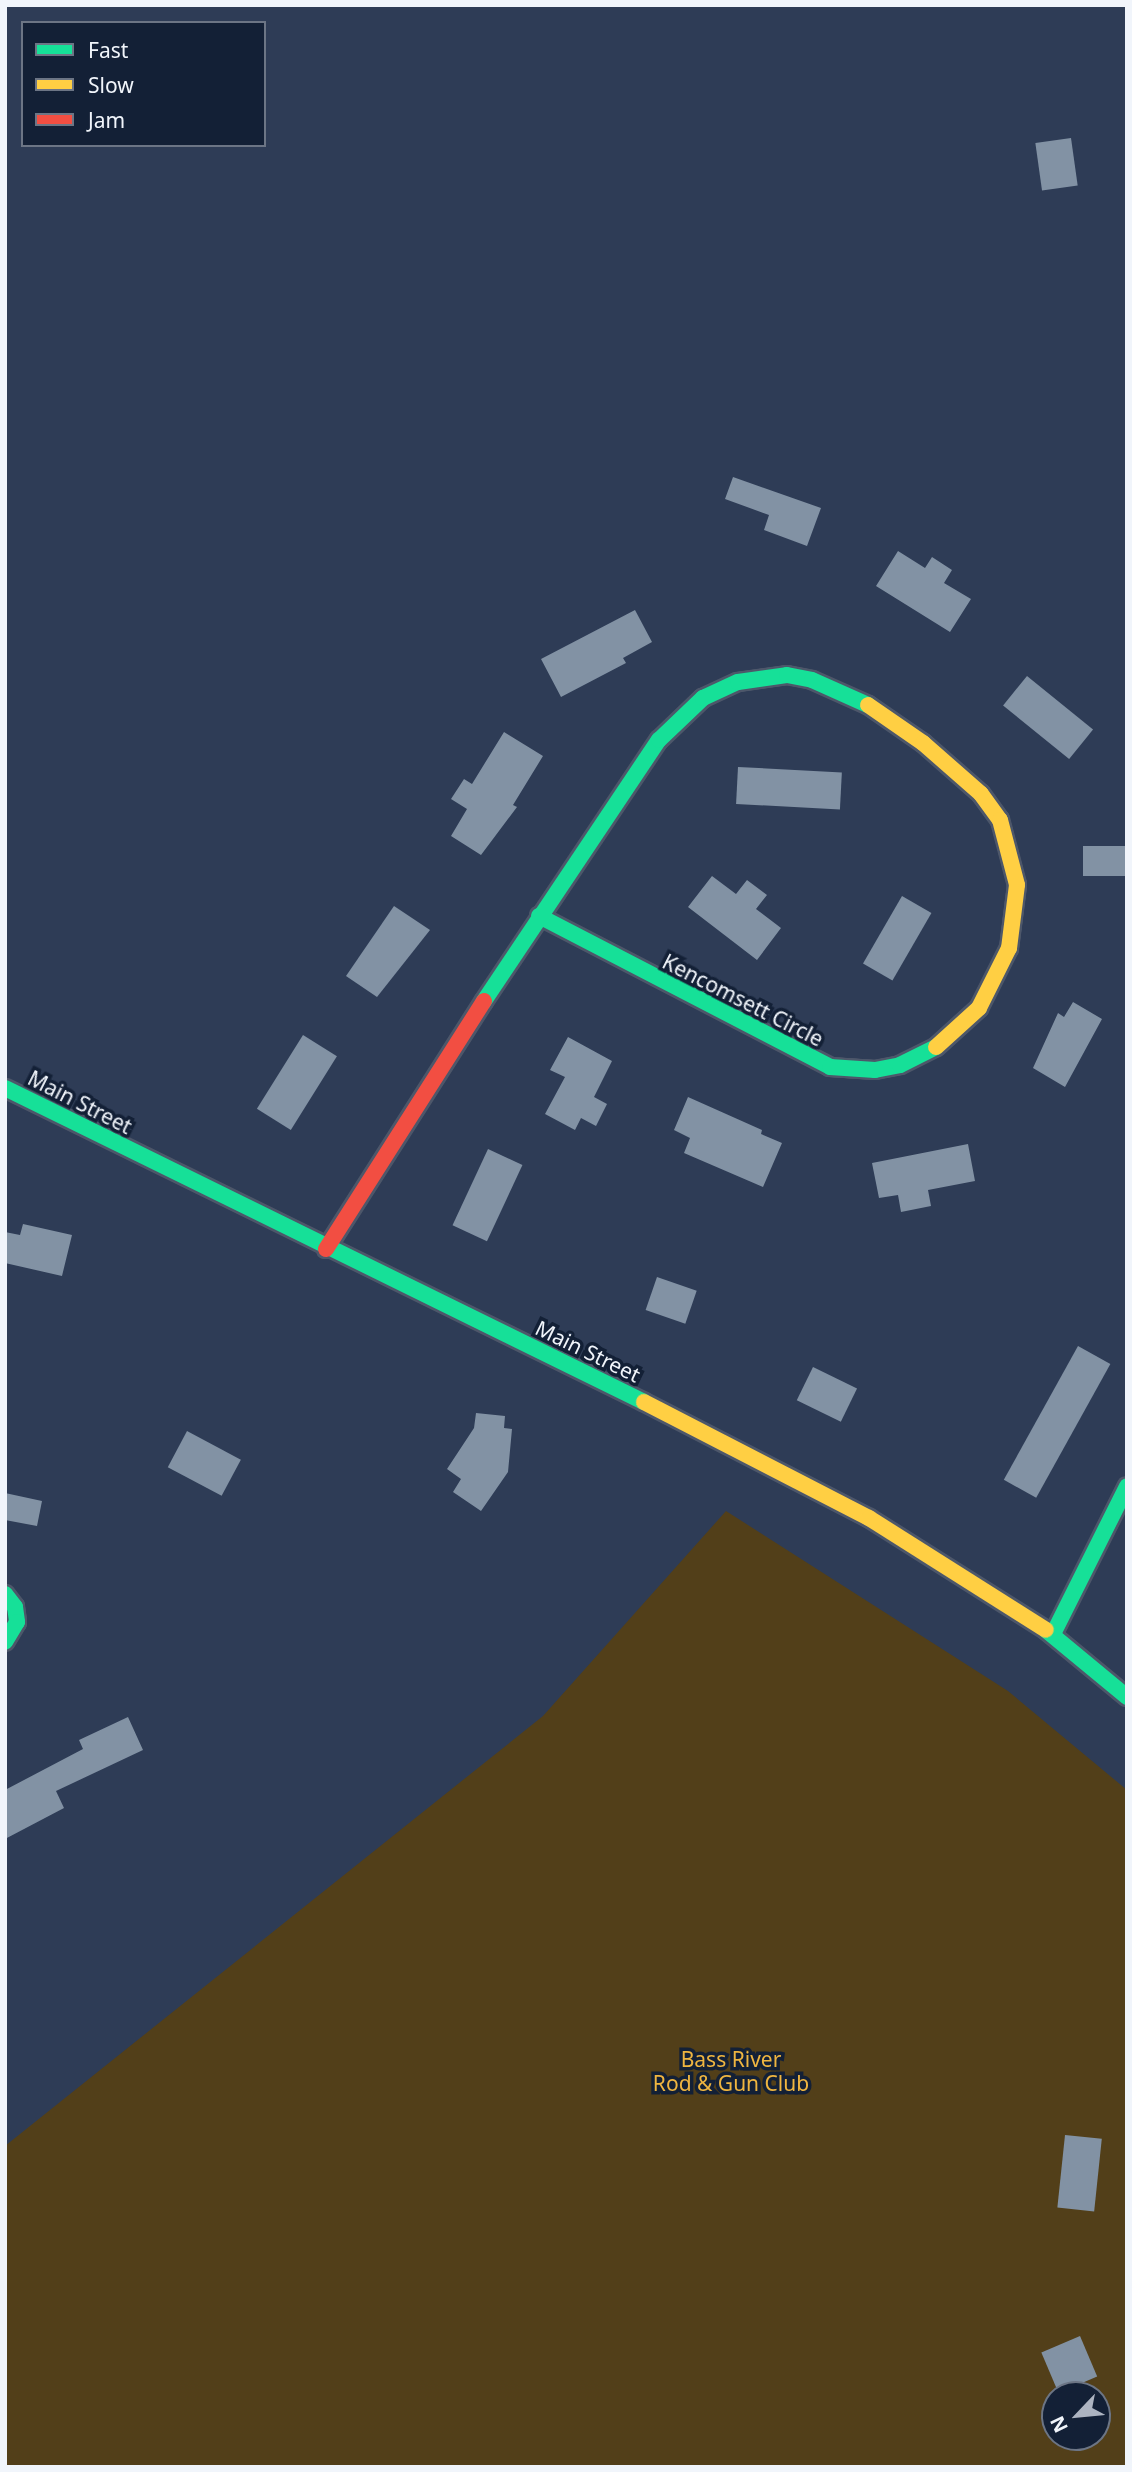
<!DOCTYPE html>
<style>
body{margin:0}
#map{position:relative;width:1132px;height:2472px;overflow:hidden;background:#2e3c56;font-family:"Noto Sans",sans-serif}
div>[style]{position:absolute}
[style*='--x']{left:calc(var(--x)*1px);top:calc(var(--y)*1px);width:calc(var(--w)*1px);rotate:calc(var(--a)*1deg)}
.green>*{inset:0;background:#523f19}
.building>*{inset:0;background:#8292a4;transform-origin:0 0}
.roads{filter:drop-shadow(2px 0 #4d576a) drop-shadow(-2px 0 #4d576a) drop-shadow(0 2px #4d576a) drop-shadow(0 -2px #4d576a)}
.fast>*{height:16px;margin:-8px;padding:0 8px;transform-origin:8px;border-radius:8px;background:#16e098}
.slow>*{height:16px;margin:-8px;padding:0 8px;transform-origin:8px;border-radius:8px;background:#ffcf43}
.jam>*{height:16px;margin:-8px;padding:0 8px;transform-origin:8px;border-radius:8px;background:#f24e42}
span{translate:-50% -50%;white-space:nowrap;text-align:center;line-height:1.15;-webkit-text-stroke:7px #132036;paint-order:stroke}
.street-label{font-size:21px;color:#f1f5fb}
.park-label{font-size:21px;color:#efb540}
.frame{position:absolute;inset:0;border:7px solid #f1f5fb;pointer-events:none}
.legend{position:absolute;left:21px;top:21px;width:245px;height:126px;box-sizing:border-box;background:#132036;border:2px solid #6c7585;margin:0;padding:9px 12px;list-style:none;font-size:21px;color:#f1f5fb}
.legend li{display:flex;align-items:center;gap:14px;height:35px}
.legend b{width:35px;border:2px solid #6c7585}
.north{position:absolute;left:1041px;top:2381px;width:70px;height:70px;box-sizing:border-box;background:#132036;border:2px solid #6c7585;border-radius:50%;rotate:244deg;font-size:19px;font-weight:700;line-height:28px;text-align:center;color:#f1f5fb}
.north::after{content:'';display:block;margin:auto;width:24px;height:32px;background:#adb4c1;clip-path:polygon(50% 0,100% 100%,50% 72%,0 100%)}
</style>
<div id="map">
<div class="green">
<div style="clip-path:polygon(evenodd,726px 1511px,1008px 1691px,1127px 1790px,1127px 2467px,5px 2467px,5px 2146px,543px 1716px,726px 1511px,1055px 2395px,1097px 2395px,1097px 2437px,1055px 2437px,1055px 2395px)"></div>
</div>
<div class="building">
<div style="left:1071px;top:138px;width:48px;height:36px;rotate:82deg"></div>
<div style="clip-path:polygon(733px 477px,821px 508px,807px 546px,764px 530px,769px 515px,725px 499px)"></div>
<div style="clip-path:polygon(898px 551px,925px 568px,932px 557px,952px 570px,944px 583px,971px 599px,950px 632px,876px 586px)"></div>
<div style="clip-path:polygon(635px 610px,652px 642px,623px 658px,626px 663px,561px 697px,541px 659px)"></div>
<div style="left:1027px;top:676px;width:85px;height:38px;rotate:39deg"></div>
<div style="clip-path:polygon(504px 732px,543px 756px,513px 805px,517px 807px,481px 855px,451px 836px,467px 809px,451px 799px,464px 779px,472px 784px)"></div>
<div style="left:738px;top:767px;width:104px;height:37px;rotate:3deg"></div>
<div style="left:1127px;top:846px;width:30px;height:44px;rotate:90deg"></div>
<div style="clip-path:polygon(712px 876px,736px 894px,747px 880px,767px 895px,756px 909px,781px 928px,757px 960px,688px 907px)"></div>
<div style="left:902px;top:896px;width:34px;height:78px;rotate:30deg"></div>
<div style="clip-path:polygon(394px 906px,430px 930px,377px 997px,346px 976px)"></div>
<div style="clip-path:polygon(1073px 1002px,1102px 1019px,1065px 1087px,1033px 1068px,1058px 1013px,1064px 1017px)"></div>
<div style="left:303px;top:1035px;width:40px;height:87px;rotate:32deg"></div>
<div style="clip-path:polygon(568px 1037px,612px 1061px,594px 1097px,607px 1104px,596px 1126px,581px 1118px,575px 1130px,545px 1114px,565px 1077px,550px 1070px)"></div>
<div style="clip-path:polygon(688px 1097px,762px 1130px,761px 1134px,782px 1143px,763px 1187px,684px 1153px,690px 1138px,674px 1130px)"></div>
<div style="clip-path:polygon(968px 1144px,975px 1181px,928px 1190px,931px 1206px,901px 1212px,898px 1195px,879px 1198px,872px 1163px)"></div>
<div style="left:488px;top:1149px;width:38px;height:84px;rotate:25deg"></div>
<div style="clip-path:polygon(23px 1224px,72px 1235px,62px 1276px,5px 1263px,5px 1232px,20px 1235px)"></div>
<div style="left:657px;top:1277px;width:42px;height:35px;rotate:19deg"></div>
<div style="left:1078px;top:1346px;width:37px;height:153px;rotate:29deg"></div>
<div style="left:813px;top:1367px;width:49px;height:37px;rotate:26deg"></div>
<div style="clip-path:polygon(476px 1413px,505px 1416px,504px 1428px,512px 1429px,508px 1472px,481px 1511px,453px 1492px,461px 1479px,447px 1469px,474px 1428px)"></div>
<div style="left:187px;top:1431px;width:61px;height:41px;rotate:28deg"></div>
<div style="clip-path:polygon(5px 1493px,42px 1501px,37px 1526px,5px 1520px)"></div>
<div style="clip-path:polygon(128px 1717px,143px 1750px,56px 1791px,64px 1808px,5px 1839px,5px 1790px,83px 1749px,79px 1740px)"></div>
<div style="left:1065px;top:2135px;width:37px;height:73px;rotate:6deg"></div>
<div style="left:1080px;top:2336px;width:44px;height:42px;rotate:67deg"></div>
</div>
<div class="roads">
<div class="fast">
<div style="--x:539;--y:916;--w:328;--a:27.4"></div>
<div style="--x:830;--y:1067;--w:45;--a:3.8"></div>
<div style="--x:875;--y:1070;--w:25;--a:-11"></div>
<div style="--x:900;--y:1065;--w:40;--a:-26.6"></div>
<div style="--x:484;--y:1001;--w:314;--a:-56.2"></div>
<div style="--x:659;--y:740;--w:61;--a:-43.7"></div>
<div style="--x:703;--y:698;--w:38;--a:-25"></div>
<div style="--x:738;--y:682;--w:49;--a:-8.1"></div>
<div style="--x:787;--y:675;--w:25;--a:11"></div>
<div style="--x:812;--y:680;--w:61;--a:24.1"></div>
<div style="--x:5;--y:1088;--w:712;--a:26.17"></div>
<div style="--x:5;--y:1594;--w:16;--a:52"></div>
<div style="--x:15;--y:1607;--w:15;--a:82"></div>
<div style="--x:17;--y:1622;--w:23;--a:121"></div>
<div style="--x:1046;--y:1630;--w:105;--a:39.6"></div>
<div style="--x:1053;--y:1634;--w:165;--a:-63.4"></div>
</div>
<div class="slow">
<div style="--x:868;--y:705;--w:67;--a:34.6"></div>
<div style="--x:923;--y:743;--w:77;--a:41.3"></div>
<div style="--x:981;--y:794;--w:32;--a:54"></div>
<div style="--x:1000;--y:820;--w:67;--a:75.3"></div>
<div style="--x:1017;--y:885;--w:64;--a:97.2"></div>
<div style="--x:1009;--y:948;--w:67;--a:116.6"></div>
<div style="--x:979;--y:1008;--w:58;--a:137.8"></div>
<div style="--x:644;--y:1402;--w:253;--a:27.3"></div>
<div style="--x:869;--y:1518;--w:209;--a:32.3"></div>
</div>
<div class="jam">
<div style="--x:326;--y:1249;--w:294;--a:-57.5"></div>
</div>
</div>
<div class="street-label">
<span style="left:743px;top:1000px;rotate:27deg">Kencomsett Circle</span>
<span style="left:80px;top:1102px;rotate:27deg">Main Street</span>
<span style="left:588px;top:1351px;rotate:26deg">Main Street</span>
</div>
<div class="park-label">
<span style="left:731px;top:2071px">Bass River<br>Rod &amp; Gun Club</span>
</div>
<div class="frame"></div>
<ul class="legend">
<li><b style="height:9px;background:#16e098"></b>Fast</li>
<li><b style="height:9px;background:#ffcf43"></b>Slow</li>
<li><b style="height:9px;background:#f24e42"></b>Jam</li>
</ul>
<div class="north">N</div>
</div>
